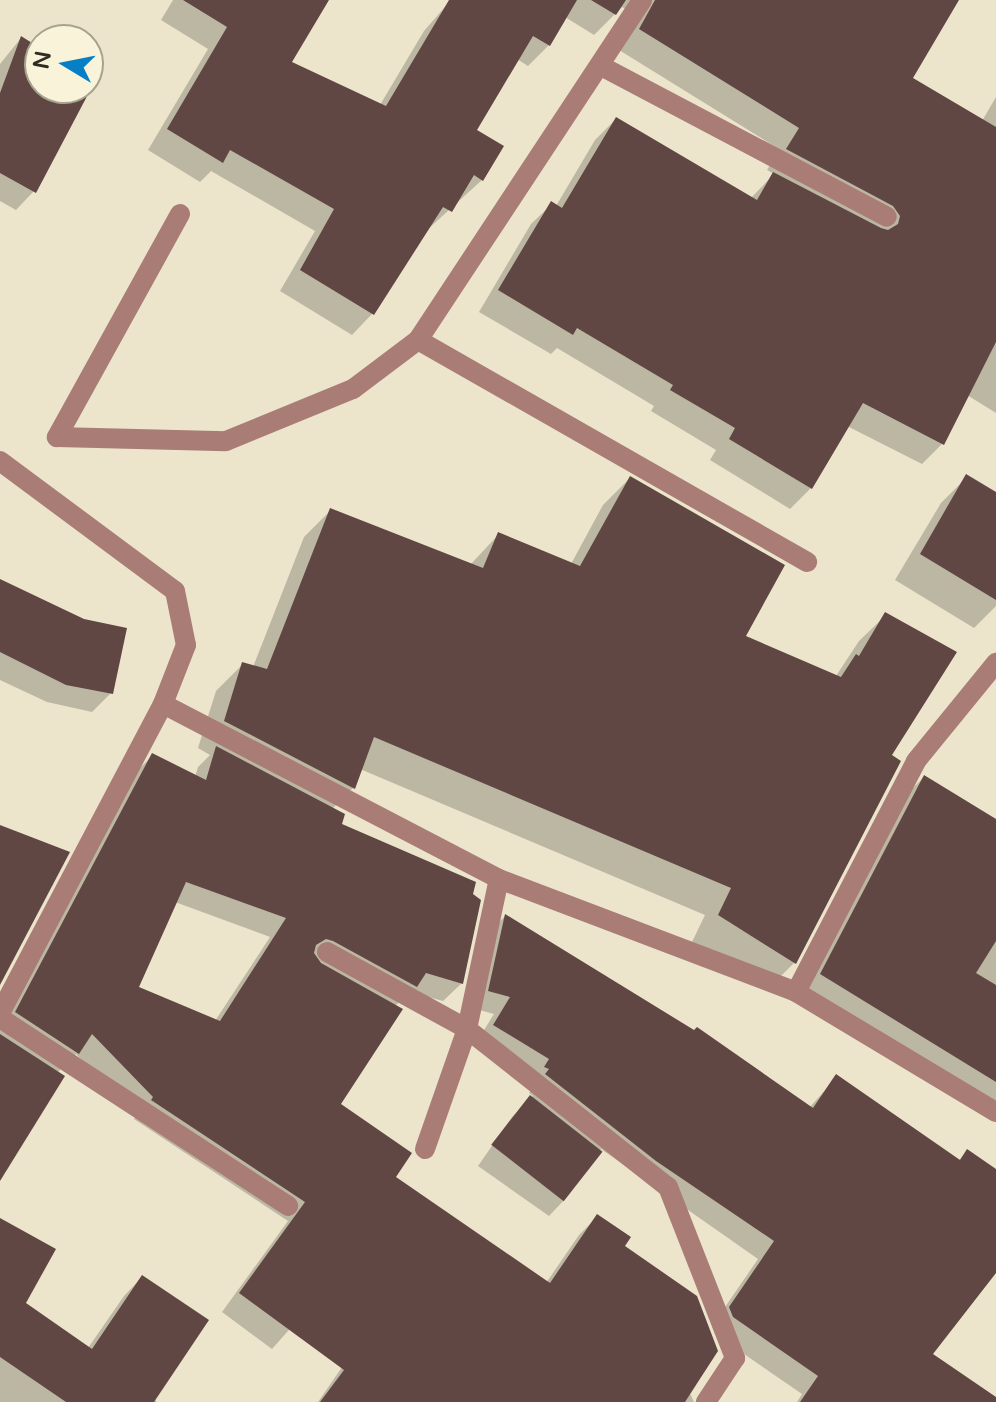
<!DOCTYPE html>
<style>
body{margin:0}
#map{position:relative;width:996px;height:1402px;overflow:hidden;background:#ece5cc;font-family:"Varela Round",sans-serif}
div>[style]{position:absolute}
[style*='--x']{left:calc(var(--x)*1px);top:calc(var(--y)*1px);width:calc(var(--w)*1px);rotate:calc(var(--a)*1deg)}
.shadow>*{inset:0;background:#0003}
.building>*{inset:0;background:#604743;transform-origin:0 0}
.minor>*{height:20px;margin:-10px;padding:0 10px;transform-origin:10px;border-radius:10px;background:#a97d75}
span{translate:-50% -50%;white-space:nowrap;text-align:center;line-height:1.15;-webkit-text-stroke:8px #f9f3d9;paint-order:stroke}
.north{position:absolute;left:24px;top:24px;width:80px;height:80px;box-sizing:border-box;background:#f9f3d9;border:2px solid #a8a390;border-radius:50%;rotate:280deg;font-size:22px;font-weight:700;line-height:32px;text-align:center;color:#2f2c23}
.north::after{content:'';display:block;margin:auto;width:28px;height:36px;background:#067fc7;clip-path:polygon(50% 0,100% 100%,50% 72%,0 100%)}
</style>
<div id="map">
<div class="shadow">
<div style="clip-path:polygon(173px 0,327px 0,289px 63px,380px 105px,424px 31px,451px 0,957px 0,910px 78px,982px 121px,996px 97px,996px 413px,967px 395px,942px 444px,922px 464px,847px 426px,811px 488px,790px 509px,710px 460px,716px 450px,651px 411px,654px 406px,557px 348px,551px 354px,479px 312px,531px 224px,552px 204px,556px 206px,595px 140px,616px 119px,750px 199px,774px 174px,767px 170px,779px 149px,619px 50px,633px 14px,622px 7px,594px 35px,565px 17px,549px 45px,528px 66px,517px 59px,474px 130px,482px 180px,427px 230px,372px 314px,352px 335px,280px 291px,315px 231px,211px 171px,200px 182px,148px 150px,208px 49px,161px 20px)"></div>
<div style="clip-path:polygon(21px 38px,40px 51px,40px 88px,88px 88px,88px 81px,91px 83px,34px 191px,16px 210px,0 201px,0 64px)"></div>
<div style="clip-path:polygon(967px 477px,996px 495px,996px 606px,974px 628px,895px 580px,941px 503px)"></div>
<div style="clip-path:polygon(evenodd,630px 478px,743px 637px,836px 676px,859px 641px,886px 615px,890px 756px,794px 963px,767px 990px,692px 942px,705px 915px,360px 769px,353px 788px,332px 809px,339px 825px,462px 983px,443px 1001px,410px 992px,395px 1006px,338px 1105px,393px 1178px,546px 1283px,579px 1235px,598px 1216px,622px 1246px,694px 1402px,318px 1402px,393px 1293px,351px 1260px,272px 1349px,222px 1312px,288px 1221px,134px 1119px,136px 1116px,76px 1054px,57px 1073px,0 1177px,0 1028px,134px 774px,153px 755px,195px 777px,198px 767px,210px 755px,198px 748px,216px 691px,243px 664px,253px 667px,304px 537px,331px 510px,470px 565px,499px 534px,571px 564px,603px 505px,630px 478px,175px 902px,270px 937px,215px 1021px,136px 988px,175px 902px)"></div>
<div style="clip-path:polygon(0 581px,111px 693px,92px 712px,47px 702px,0 680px)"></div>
<div style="clip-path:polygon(924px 777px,996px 823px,996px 1103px,799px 997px,901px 800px)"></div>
<div style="clip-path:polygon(505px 916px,809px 1108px,837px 1077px,958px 1161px,967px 1152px,996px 1171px,996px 1271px,930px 1354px,992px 1402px,797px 1402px,802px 1394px,715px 1334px,712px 1326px,758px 1259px,601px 1149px,567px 1197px,549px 1216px,478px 1166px,512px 1117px,533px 1096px,529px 1093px,532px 1088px,476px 1043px,494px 1014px,472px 1008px,488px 934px)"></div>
<div style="clip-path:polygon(0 1221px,23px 1304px,88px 1348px,124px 1296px,142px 1277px,154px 1399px,157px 1402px,0 1402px)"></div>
</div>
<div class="building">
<div style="clip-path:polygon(183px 0,329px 0,292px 62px,386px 106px,449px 0,577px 0,550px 46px,533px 36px,477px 130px,504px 146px,483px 181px,474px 175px,452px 212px,443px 207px,374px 315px,300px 270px,334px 209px,230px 150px,223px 163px,167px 129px,227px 27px)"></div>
<div style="clip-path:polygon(591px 0,626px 0,616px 15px)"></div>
<div style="clip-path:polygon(655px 0,959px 0,913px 78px,996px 127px,996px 342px,944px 445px,863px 403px,812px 489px,729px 439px,735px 428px,670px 390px,673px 385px,577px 328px,573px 335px,498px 290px,551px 201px,562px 208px,616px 117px,757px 200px,773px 172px,881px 228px,888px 230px,898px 224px,900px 216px,893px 206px,786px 149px,799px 128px,639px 29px)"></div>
<div style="clip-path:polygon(21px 36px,40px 48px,40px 88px,88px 88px,88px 79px,94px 83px,36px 193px,0 173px,0 93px)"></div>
<div style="clip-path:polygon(966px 474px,996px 492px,996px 600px,920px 554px)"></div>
<div style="clip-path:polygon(630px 476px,785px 565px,746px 636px,841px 677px,856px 654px,859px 656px,885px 612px,957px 652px,892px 755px,901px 761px,796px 964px,718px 915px,731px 888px,374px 737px,355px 789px,224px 721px,242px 662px,267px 669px,330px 508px,483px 568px,498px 532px,580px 566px)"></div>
<div style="clip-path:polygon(0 579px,84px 619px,127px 628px,113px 694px,66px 685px,0 652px)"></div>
<div style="clip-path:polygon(evenodd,216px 746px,345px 814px,342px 824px,476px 882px,473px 894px,481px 900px,463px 984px,426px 973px,417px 987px,333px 941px,326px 939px,316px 945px,314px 953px,321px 963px,403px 1009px,341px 1104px,412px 1153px,396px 1177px,550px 1283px,597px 1214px,631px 1237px,625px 1246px,697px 1296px,718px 1351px,685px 1402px,320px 1402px,344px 1370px,239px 1293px,305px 1202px,151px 1100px,153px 1097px,92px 1034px,79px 1054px,15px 1012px,152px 753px,206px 780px,216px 746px,186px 882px,286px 918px,220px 1021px,139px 987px,186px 882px)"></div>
<div style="clip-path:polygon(924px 775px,996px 819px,996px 941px,976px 973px,996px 985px,996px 1082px,820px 974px)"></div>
<div style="clip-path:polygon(0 825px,70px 852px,0 985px)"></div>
<div style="clip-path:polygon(505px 914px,694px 1030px,697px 1027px,813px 1108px,836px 1074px,960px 1160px,967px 1149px,996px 1169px,996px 1273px,933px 1354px,996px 1397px,996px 1402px,800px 1402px,818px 1376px,733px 1317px,729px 1307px,774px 1241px,656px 1161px,545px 1074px,549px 1069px,544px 1067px,549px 1059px,493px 1025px,510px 997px,488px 991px)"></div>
<div style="clip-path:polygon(0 1034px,65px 1076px,0 1181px)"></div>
<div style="left:530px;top:1095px;width:92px;height:63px;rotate:38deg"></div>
<div style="clip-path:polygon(0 1218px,56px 1249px,26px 1303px,92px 1349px,142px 1275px,209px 1320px,154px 1402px,66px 1402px,0 1357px)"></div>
</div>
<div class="minor">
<div style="--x:601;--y:66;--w:323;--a:27.8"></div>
<div style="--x:180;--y:214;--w:255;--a:118.9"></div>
<div style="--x:57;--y:437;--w:169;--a:1.4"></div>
<div style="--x:226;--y:441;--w:137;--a:-22.3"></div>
<div style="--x:353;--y:389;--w:81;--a:-37"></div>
<div style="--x:418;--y:340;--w:407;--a:-56.6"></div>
<div style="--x:418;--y:340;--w:448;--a:29.7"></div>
<div style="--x:0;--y:461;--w:218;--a:36.6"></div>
<div style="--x:175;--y:591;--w:55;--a:78.5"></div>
<div style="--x:186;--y:645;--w:63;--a:111.3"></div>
<div style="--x:163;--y:704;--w:349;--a:117.8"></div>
<div style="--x:163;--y:704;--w:379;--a:27.5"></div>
<div style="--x:499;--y:879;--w:318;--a:20.8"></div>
<div style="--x:796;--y:992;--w:233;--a:31"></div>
<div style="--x:327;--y:952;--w:160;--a:28.8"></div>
<div style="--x:467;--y:1029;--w:256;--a:38.2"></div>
<div style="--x:668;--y:1187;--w:184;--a:68.6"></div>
<div style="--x:735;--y:1358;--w:53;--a:123.4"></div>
<div style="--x:796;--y:992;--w:260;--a:-62.5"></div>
<div style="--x:916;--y:761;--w:127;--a:-50.8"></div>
<div style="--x:0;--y:1018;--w:344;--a:33.1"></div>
<div style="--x:425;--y:1149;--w:127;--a:-70.7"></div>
<div style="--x:467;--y:1029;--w:153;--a:-78"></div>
</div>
<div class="north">N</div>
</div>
